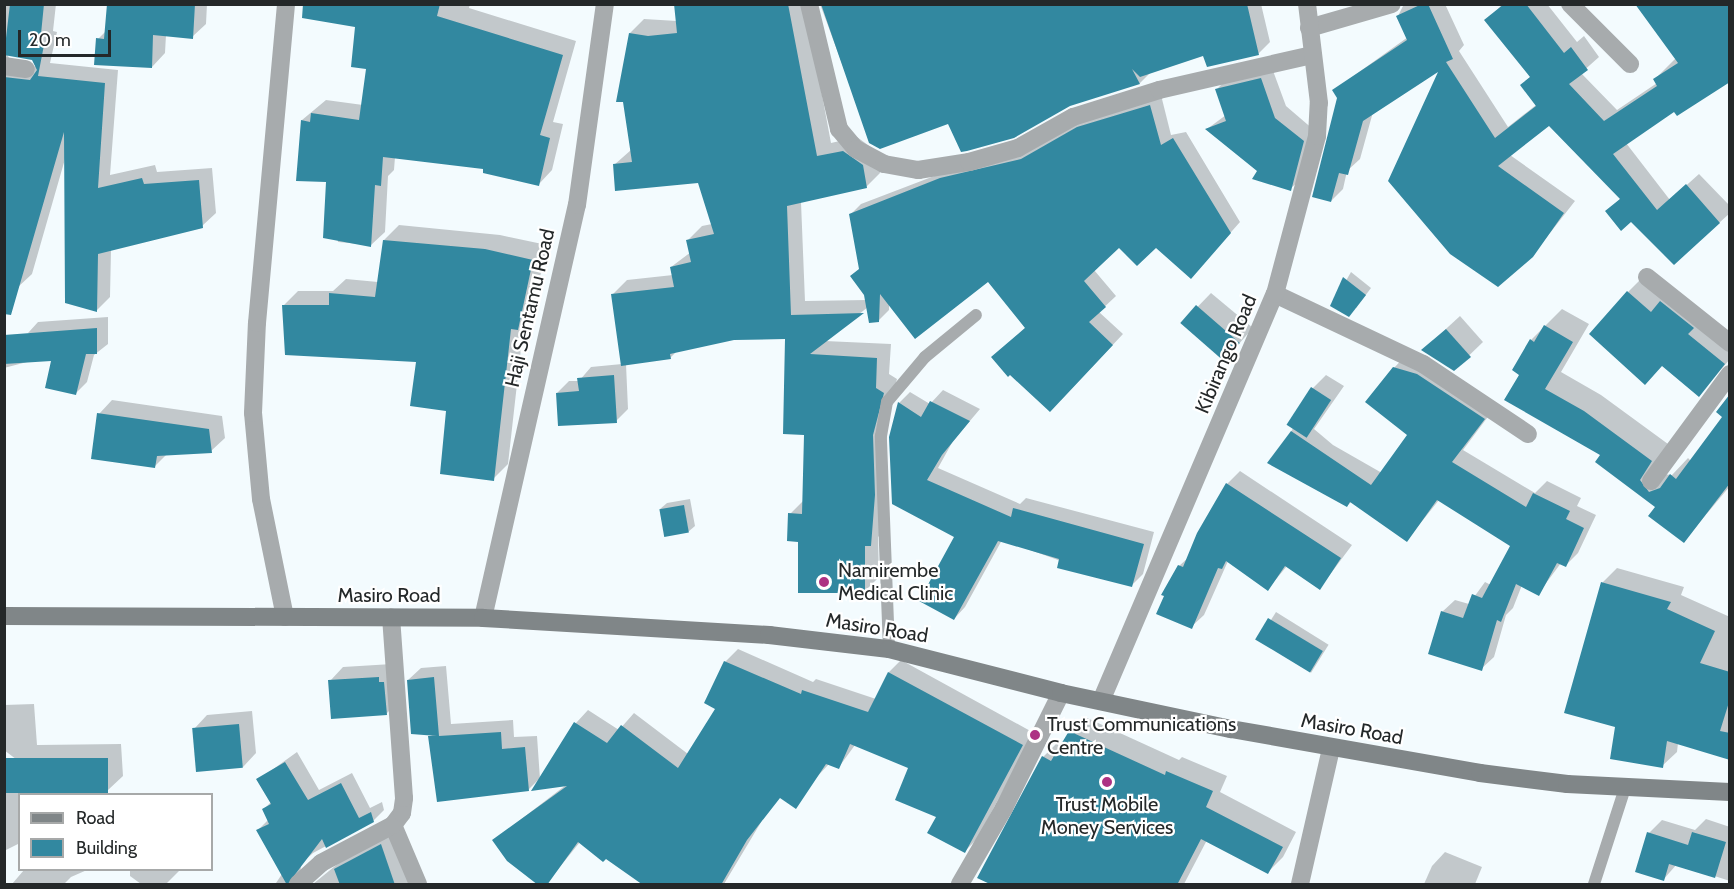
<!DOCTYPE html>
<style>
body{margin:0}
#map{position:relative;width:1734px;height:889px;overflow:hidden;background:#f3fbfe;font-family:Cabin,sans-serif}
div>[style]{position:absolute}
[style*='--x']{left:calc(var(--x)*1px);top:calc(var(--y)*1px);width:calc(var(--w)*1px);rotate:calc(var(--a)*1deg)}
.shadow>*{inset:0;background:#0003;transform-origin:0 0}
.building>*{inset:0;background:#3288a0;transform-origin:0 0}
.lane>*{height:12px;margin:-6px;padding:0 6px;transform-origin:6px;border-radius:6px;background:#a7abad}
.street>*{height:18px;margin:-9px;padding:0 9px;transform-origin:9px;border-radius:9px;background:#a7abad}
.secondary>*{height:18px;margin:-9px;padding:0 9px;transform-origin:9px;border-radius:9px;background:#808688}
.dots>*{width:16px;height:16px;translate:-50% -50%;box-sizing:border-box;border:3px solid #fff;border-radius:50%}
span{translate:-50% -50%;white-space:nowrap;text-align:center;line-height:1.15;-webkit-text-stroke:4.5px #fff;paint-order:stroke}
.street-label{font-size:20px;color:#242829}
.poi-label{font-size:20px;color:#242829}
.left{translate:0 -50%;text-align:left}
.frame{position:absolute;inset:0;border:6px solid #242829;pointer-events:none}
.legend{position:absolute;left:18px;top:793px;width:195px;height:78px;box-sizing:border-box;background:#fff;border:2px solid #a7a9a9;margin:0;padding:8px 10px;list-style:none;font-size:18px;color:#242829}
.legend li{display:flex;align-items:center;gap:12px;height:30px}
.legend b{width:30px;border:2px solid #a7a9a9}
.scale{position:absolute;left:18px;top:30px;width:93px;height:27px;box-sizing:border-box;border:3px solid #242829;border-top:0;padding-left:8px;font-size:18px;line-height:21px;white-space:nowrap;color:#242829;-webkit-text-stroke:4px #fff;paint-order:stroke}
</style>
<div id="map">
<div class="shadow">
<div style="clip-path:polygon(evenodd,4px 4px,56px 4px,53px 31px,57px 32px,50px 63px,118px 70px,110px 175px,155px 165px,157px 172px,212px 168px,216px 213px,202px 226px,111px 250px,110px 297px,97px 310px,65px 159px,32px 274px,18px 287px,4px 283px,4px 4px,7px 54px,33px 58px,38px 67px,11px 62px,7px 54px)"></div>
<div style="clip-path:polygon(108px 4px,207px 4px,206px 24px,192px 37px,166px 35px,165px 53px,152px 67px,98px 39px,107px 30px)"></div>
<div style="clip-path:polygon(320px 4px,470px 4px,469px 8px,576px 41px,553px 122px,563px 124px,552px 170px,539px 184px,485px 168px,395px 157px,394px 170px,388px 176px,385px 232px,371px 245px,338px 242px,328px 181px,302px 120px,326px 100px,363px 105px,367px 68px,356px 26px)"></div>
<div style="clip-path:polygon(675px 4px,805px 4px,831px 143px,857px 137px,876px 151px,880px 173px,866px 187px,801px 202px,805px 301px,866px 300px,851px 214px,861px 204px,1089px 117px,1161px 95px,1171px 135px,1186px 132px,1240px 222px,1201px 266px,1156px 246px,1119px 245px,1094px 270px,1116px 296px,1099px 312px,1123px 334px,1061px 400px,993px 357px,1026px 327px,988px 279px,889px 303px,889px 310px,878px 321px,868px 307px,825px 341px,891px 344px,889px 374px,897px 379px,886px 420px,884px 531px,878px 537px,879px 577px,865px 591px,799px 540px,790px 514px,804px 500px,806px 434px,786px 338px,733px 339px,677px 351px,670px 358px,626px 364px,628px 409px,616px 421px,557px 393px,569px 381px,579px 381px,591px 367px,622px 364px,613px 294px,627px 280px,673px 275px,671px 267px,691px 252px,688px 240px,702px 226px,712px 224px,699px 182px,614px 165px,631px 150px,630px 33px,644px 19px,677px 21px)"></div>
<div style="clip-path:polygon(820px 4px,1261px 4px,1270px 42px,1258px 54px,1204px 54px,1151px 72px,1140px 83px,1069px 105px,949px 122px,871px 142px)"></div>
<div style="clip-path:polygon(1404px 4px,1445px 4px,1464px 45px,1459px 51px,1508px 127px,1536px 105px,1522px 85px,1531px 76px,1486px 21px,1503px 4px,1547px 4px,1577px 42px,1584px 36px,1599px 57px,1581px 73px,1617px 110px,1657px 83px,1655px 79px,1730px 4px,1675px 110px,1626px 143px,1670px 200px,1699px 174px,1730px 206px,1730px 213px,1675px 263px,1631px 220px,1607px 211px,1621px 198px,1549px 124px,1510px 155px,1575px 201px,1532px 256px,1442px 68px,1373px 112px,1360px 159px,1347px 171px,1343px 189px,1331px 201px,1339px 98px,1334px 90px,1408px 37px,1398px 16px)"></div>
<div style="clip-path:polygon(1272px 68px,1286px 106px,1314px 130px,1302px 178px,1290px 189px,1207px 129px,1226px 115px,1217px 89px,1228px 78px)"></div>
<div style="clip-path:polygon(399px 225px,500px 235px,547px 245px,532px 314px,524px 322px,508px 464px,493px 479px,418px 361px,287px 353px,283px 306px,298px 291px,333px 291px,346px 279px,378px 282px,384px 240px)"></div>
<div style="clip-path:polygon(1351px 272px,1371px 288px,1356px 308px,1332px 305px)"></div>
<div style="clip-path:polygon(1640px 280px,1730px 346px,1730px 359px,1699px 395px,1628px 292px)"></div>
<div style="clip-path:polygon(1211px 293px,1253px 328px,1237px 346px,1182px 323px)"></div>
<div style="clip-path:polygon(1562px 309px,1589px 324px,1561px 372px,1601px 395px,1668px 444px,1662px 474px,1672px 475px,1688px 458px,1691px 461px,1724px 416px,1730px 396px,1730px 486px,1684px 541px,1657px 506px,1521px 374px,1531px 340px)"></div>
<div style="clip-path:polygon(1460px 316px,1483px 342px,1454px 370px,1423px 350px)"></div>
<div style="clip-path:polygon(108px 317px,108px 344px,94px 355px,87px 382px,75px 394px,54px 355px,4px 368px,4px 336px,32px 334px,28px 333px,38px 322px)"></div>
<div style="clip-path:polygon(1406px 355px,1496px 406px,1463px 450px,1535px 493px,1547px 481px,1581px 498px,1577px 506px,1596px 515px,1578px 553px,1565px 566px,1561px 563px,1538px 594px,1522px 585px,1513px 608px,1506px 615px,1494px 657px,1481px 669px,1442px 612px,1455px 600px,1469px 604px,1485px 582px,1491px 585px,1512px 545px,1439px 500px,1407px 540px,1352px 501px,1347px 506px,1291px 432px,1313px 388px,1326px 375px,1344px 386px,1314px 429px,1333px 445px,1382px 473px,1409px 435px,1394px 368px)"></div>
<div style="clip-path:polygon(943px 390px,980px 409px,953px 441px,938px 468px,1020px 504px,1026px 498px,1154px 532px,1143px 574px,1131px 586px,1002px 540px,965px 607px,954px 619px,956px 536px,893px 503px,899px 403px,910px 392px,930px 404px)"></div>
<div style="clip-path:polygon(112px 400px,222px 416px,225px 438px,211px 451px,167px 454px,155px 466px,99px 414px)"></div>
<div style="clip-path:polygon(1240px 471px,1352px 545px,1320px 588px,1287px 566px,1268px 589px,1228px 561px,1204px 615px,1191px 627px,1179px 566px,1189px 557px,1227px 484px)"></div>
<div style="clip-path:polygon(690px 499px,695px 526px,688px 532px,660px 509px,667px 503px)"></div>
<div style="clip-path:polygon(1617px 568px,1684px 587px,1681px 595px,1730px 617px,1730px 758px,1678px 743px,1677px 752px,1662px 766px,1617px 726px,1566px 712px,1603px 582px)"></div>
<div style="left:1276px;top:612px;width:62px;height:33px;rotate:32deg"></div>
<div style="clip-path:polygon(738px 649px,813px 682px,816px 679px,876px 699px,889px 672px,901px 660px,1034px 733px,977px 839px,965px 851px,938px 816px,910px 767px,855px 745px,839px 767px,829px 764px,814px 780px,793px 769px,724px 884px,646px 884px,580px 842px,546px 884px,494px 840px,566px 785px,539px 779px,528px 790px,430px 737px,433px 734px,408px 680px,421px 668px,446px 666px,451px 724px,513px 720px,514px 737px,537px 736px,540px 779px,576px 723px,588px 710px,619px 730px,634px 713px,688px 754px,717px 708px,706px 702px,725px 662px)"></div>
<div style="clip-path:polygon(392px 664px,400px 700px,386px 714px,330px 681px,343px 667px)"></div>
<div style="clip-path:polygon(34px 704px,37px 745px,121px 744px,123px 776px,108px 790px,58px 791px,4px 750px,4px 705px)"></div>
<div style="clip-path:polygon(252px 711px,256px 753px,243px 767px,194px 729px,207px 715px)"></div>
<div style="clip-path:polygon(1085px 717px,1179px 760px,1182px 757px,1227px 776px,1220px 792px,1296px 832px,1283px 857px,1268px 872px,1207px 840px,1184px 884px,997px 884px,1043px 757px,1058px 742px,1063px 745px)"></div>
<div style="clip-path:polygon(297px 752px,319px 790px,352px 773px,370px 808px,382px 802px,384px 810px,373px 821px,313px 853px,301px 864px,300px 880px,313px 884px,340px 862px,392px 834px,421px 884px,278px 884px,276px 883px,282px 874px,258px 830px,269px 819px,264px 809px,271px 802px,258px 780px)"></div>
<div style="clip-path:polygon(4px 779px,23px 794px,20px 794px,20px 843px,4px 851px)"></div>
<div style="clip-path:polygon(1706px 819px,1730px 827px,1730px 881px,1677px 864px,1663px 880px,1649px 833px,1662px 820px,1695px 830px)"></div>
<div style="clip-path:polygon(1445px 852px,1482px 867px,1475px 884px,1424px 884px,1432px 866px)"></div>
<div style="clip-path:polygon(24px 870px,87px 870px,71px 877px,64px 884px,12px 884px)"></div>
<div style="clip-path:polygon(130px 870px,180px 870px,166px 884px,141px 884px,130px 876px)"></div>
</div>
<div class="building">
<div style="clip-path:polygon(10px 4px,44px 4px,40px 44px,44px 45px,38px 76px,105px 83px,98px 188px,142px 178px,144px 184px,199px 180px,203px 228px,98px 254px,97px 312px,65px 303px,64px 132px,11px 315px,4px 314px,4px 77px,30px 80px,37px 70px,32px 60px,4px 55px)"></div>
<div style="clip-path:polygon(107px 4px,195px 4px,193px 39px,153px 35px,152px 68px,94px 65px,96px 38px,104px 39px)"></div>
<div style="clip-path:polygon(303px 4px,440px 4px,437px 16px,563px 55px,540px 135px,550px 138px,539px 186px,483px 173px,483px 169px,383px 157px,381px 186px,375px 185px,371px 247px,323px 238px,326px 182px,296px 181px,301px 120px,310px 122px,311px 113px,359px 120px,366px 69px,351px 67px,355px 27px,302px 18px)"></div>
<div style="clip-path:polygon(674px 4px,788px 4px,817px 156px,843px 151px,863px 165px,867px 188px,787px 206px,791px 315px,864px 313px,810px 354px,877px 358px,876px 388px,884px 393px,873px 435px,875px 495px,871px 546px,865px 546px,865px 593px,798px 593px,798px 542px,787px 541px,788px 513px,802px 514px,804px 435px,783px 434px,785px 339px,734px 340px,670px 354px,671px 359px,621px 366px,611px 294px,674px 287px,670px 267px,691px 262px,686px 240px,714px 234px,698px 183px,615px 191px,613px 164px,632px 162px,623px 102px,616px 102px,629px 33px,648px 36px,677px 33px)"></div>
<div style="clip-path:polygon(821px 4px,1247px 4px,1259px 55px,1207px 67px,1203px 56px,1140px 77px,1132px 69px,1140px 84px,1070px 106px,1014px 138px,967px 151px,961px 152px,948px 124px,880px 149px,869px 143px)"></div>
<div style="clip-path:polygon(1422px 4px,1428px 4px,1453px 59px,1446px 62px,1495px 138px,1536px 106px,1520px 85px,1530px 77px,1484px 20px,1504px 4px,1526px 4px,1564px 53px,1571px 47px,1588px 70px,1569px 84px,1604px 121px,1657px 86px,1653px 79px,1678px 63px,1635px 4px,1730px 4px,1730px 82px,1677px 116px,1674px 112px,1613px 154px,1657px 210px,1686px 184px,1720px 223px,1674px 265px,1631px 222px,1621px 231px,1605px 211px,1620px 199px,1549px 126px,1498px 166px,1564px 213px,1533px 257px,1498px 287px,1450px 254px,1388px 181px,1438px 72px,1363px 121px,1348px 175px,1339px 173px,1331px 202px,1312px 197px,1337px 98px,1332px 90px,1407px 40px,1396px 16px)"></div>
<div style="clip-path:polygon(1261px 78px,1275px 118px,1304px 141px,1291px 191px,1252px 179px,1257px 171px,1205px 129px,1226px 121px,1215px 89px)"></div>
<div style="clip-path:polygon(1150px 105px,1161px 145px,1173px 138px,1231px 233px,1191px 279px,1156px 248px,1137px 266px,1119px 248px,1084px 281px,1106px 307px,1089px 322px,1113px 345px,1050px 412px,1010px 375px,1008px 377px,991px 357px,1025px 328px,988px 282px,915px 339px,880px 294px,879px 322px,869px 323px,864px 295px,850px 276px,859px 269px,849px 214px,940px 178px,1021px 159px,1077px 127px)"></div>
<div style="clip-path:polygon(383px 240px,485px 249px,533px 260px,518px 330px,511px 329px,494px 481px,440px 474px,446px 411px,410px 406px,416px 362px,285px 355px,282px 305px,329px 305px,329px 293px,375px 297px)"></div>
<div style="clip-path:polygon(1343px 277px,1366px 295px,1349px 317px,1330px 306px)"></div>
<div style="clip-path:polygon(1627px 291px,1651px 312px,1660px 301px,1694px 328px,1688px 334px,1725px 364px,1699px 397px,1662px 366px,1645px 385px,1589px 334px)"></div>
<div style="left:1196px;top:305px;width:58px;height:24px;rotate:41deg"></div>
<div style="clip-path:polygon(1544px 325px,1573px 342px,1545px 389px,1584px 411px,1652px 461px,1640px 480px,1649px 492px,1660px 488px,1670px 474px,1676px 479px,1722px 417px,1716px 412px,1730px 394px,1730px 483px,1684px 543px,1648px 516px,1655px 507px,1595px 462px,1600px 455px,1504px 400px,1519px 375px,1512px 370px,1530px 339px,1534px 342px)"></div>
<div style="clip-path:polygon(97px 328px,97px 354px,86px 354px,76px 395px,45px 388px,51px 361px,4px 364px,4px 335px)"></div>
<div style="clip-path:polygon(1446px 329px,1471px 357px,1454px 371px,1421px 350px)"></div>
<div style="clip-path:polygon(1393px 367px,1417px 374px,1485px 419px,1452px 462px,1526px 507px,1533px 493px,1570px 511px,1566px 519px,1584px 528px,1566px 567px,1557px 563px,1539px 596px,1516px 584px,1501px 622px,1497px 620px,1482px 671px,1428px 654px,1441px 611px,1463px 618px,1472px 594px,1482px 598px,1510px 546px,1437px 500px,1407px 542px,1350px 502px,1347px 507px,1267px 463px,1291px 431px,1371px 485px,1407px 435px,1365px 402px)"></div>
<div style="clip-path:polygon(614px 375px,617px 423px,558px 426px,556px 393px,579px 391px,577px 378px)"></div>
<div style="left:1311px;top:387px;width:24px;height:45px;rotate:33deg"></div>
<div style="clip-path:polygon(930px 401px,970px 421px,942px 455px,927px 480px,1011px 517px,1013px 508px,1144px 544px,1132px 587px,1057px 568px,1059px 559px,998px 541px,954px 620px,919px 601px,954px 537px,892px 504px,889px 437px,898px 402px,921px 417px)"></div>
<div style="clip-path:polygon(97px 413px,209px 429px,212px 453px,157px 456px,155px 468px,91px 459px)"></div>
<div style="clip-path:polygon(1226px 483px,1341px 558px,1320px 590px,1285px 566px,1268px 591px,1226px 561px,1222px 569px,1218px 568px,1192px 629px,1156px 614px,1164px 596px,1161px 595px,1178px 565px,1183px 567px,1197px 533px)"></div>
<div style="left:684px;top:505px;width:28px;height:25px;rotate:80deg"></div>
<div style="clip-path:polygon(1601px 582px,1671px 602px,1667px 609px,1715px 631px,1700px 663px,1730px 672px,1730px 699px,1720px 731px,1730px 733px,1730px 760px,1667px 741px,1663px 768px,1610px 759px,1615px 727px,1564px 713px)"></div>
<div style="left:1268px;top:618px;width:64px;height:25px;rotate:31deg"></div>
<div style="clip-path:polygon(724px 661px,801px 694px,802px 690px,868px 712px,888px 672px,1023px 745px,965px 853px,927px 833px,936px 817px,895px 800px,908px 768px,850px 744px,839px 769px,826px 764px,796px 809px,780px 798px,747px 840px,721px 885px,643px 885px,606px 859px,603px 862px,578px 842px,547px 885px,538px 885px,507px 861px,492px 840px,567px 786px,531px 791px,574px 722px,607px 743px,621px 725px,678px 768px,715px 709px,704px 703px)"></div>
<div style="clip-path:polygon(379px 677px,379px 682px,384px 682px,387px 715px,331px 719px,328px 680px)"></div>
<div style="clip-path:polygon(434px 677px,439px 736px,501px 732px,502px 749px,525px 747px,529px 791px,437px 802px,428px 736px,437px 736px,411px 734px,407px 680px)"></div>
<div style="left:239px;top:724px;width:44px;height:47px;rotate:85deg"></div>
<div style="clip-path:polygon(1069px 731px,1165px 775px,1166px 771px,1213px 791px,1206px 807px,1283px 847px,1268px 874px,1201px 839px,1177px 885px,992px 885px,977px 878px,1042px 756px,1051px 761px)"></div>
<div style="left:4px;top:758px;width:104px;height:35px"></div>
<div style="clip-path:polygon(285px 762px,308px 800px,341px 783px,359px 818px,371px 812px,374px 822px,326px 848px,322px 839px,287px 885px,256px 830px,269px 824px,262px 809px,271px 804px,256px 779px)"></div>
<div style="clip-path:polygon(1647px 832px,1688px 845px,1692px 832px,1726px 842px,1715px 878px,1669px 864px,1664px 881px,1635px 872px)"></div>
<div style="clip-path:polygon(381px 844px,395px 885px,340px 885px,334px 869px)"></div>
</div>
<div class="lane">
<div style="--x:889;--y:649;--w:213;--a:-92.2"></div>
<div style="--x:881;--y:436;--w:35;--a:-80"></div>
<div style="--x:887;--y:402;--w:59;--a:-49.8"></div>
<div style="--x:925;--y:357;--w:66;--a:-39.5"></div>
<div style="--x:1594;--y:884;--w:101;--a:-72.1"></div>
</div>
<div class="street">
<div style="--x:809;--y:4;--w:129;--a:76.5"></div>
<div style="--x:839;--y:129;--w:26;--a:50"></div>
<div style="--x:856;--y:149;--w:32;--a:28"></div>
<div style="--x:884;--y:164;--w:35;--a:10"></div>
<div style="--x:918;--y:170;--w:52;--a:-8.9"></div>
<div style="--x:969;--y:162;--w:51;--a:-15.9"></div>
<div style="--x:1018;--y:148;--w:63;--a:-29.4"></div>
<div style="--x:1073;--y:117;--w:90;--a:-17.4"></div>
<div style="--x:1159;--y:90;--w:157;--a:-12.9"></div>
<div style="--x:1570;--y:4;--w:85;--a:45"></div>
<div style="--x:1309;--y:28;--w:86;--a:-16.1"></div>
<div style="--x:4;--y:66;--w:22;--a:8"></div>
<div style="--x:1647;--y:277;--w:106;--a:38.5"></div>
<div style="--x:1275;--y:294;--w:164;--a:25.3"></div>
<div style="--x:1423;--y:364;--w:126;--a:33.7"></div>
<div style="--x:1651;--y:481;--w:133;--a:-53.6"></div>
<div style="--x:285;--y:617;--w:120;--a:-101.5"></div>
<div style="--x:261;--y:499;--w:86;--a:-95.3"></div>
<div style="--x:253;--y:413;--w:90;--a:-87.5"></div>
<div style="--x:257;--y:323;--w:320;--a:-84.8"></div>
<div style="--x:483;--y:618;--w:424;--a:-77.2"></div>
<div style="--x:577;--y:205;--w:203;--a:-82.1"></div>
<div style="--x:1101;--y:701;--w:443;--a:-66.9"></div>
<div style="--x:1275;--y:294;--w:163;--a:-75.1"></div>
<div style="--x:1317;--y:136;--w:33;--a:-87"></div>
<div style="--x:1319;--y:103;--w:100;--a:-96.9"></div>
<div style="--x:393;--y:825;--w:64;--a:67"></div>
<div style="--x:298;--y:884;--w:31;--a:-42"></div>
<div style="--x:321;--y:863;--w:81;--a:-27.8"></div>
<div style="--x:393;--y:825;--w:15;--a:-53"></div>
<div style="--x:402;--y:813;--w:15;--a:-82"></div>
<div style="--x:404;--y:798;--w:181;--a:-94.1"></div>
<div style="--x:960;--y:884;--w:88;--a:-59.9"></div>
<div style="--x:1004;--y:808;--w:128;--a:-63.6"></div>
<div style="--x:1300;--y:884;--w:139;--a:-77.1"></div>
</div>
<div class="secondary">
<div style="--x:4;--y:616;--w:479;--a:0.2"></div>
<div style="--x:483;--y:618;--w:287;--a:3.4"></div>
<div style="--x:769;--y:635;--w:121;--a:6.7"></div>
<div style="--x:889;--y:649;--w:178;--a:14.3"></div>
<div style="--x:1061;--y:693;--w:174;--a:12"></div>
<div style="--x:1231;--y:729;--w:253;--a:10"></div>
<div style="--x:1480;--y:773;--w:88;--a:7.2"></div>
<div style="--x:1567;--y:784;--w:163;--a:2.8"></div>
</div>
<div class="dots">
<div style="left:824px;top:582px;background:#ad3183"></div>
<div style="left:1035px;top:735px;background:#ad3183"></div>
<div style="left:1107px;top:782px;background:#ad3183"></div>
</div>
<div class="street-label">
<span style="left:530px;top:308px;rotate:-77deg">Haji Sentamu Road</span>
<span style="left:1226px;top:354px;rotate:-67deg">Kibirango Road</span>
<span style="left:389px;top:595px">Masiro Road</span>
<span style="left:877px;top:628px;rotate:9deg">Masiro Road</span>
<span style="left:1352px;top:729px;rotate:10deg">Masiro Road</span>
</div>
<div class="poi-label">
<span class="left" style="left:838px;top:582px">Namirembe<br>Medical Clinic</span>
<span class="left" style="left:1047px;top:736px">Trust Communications<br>Centre</span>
<span style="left:1107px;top:816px">Trust Mobile<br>Money Services</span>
</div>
<div class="frame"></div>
<ul class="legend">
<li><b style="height:8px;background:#808688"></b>Road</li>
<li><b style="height:16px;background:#3288a0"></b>Building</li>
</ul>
<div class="scale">20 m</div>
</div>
